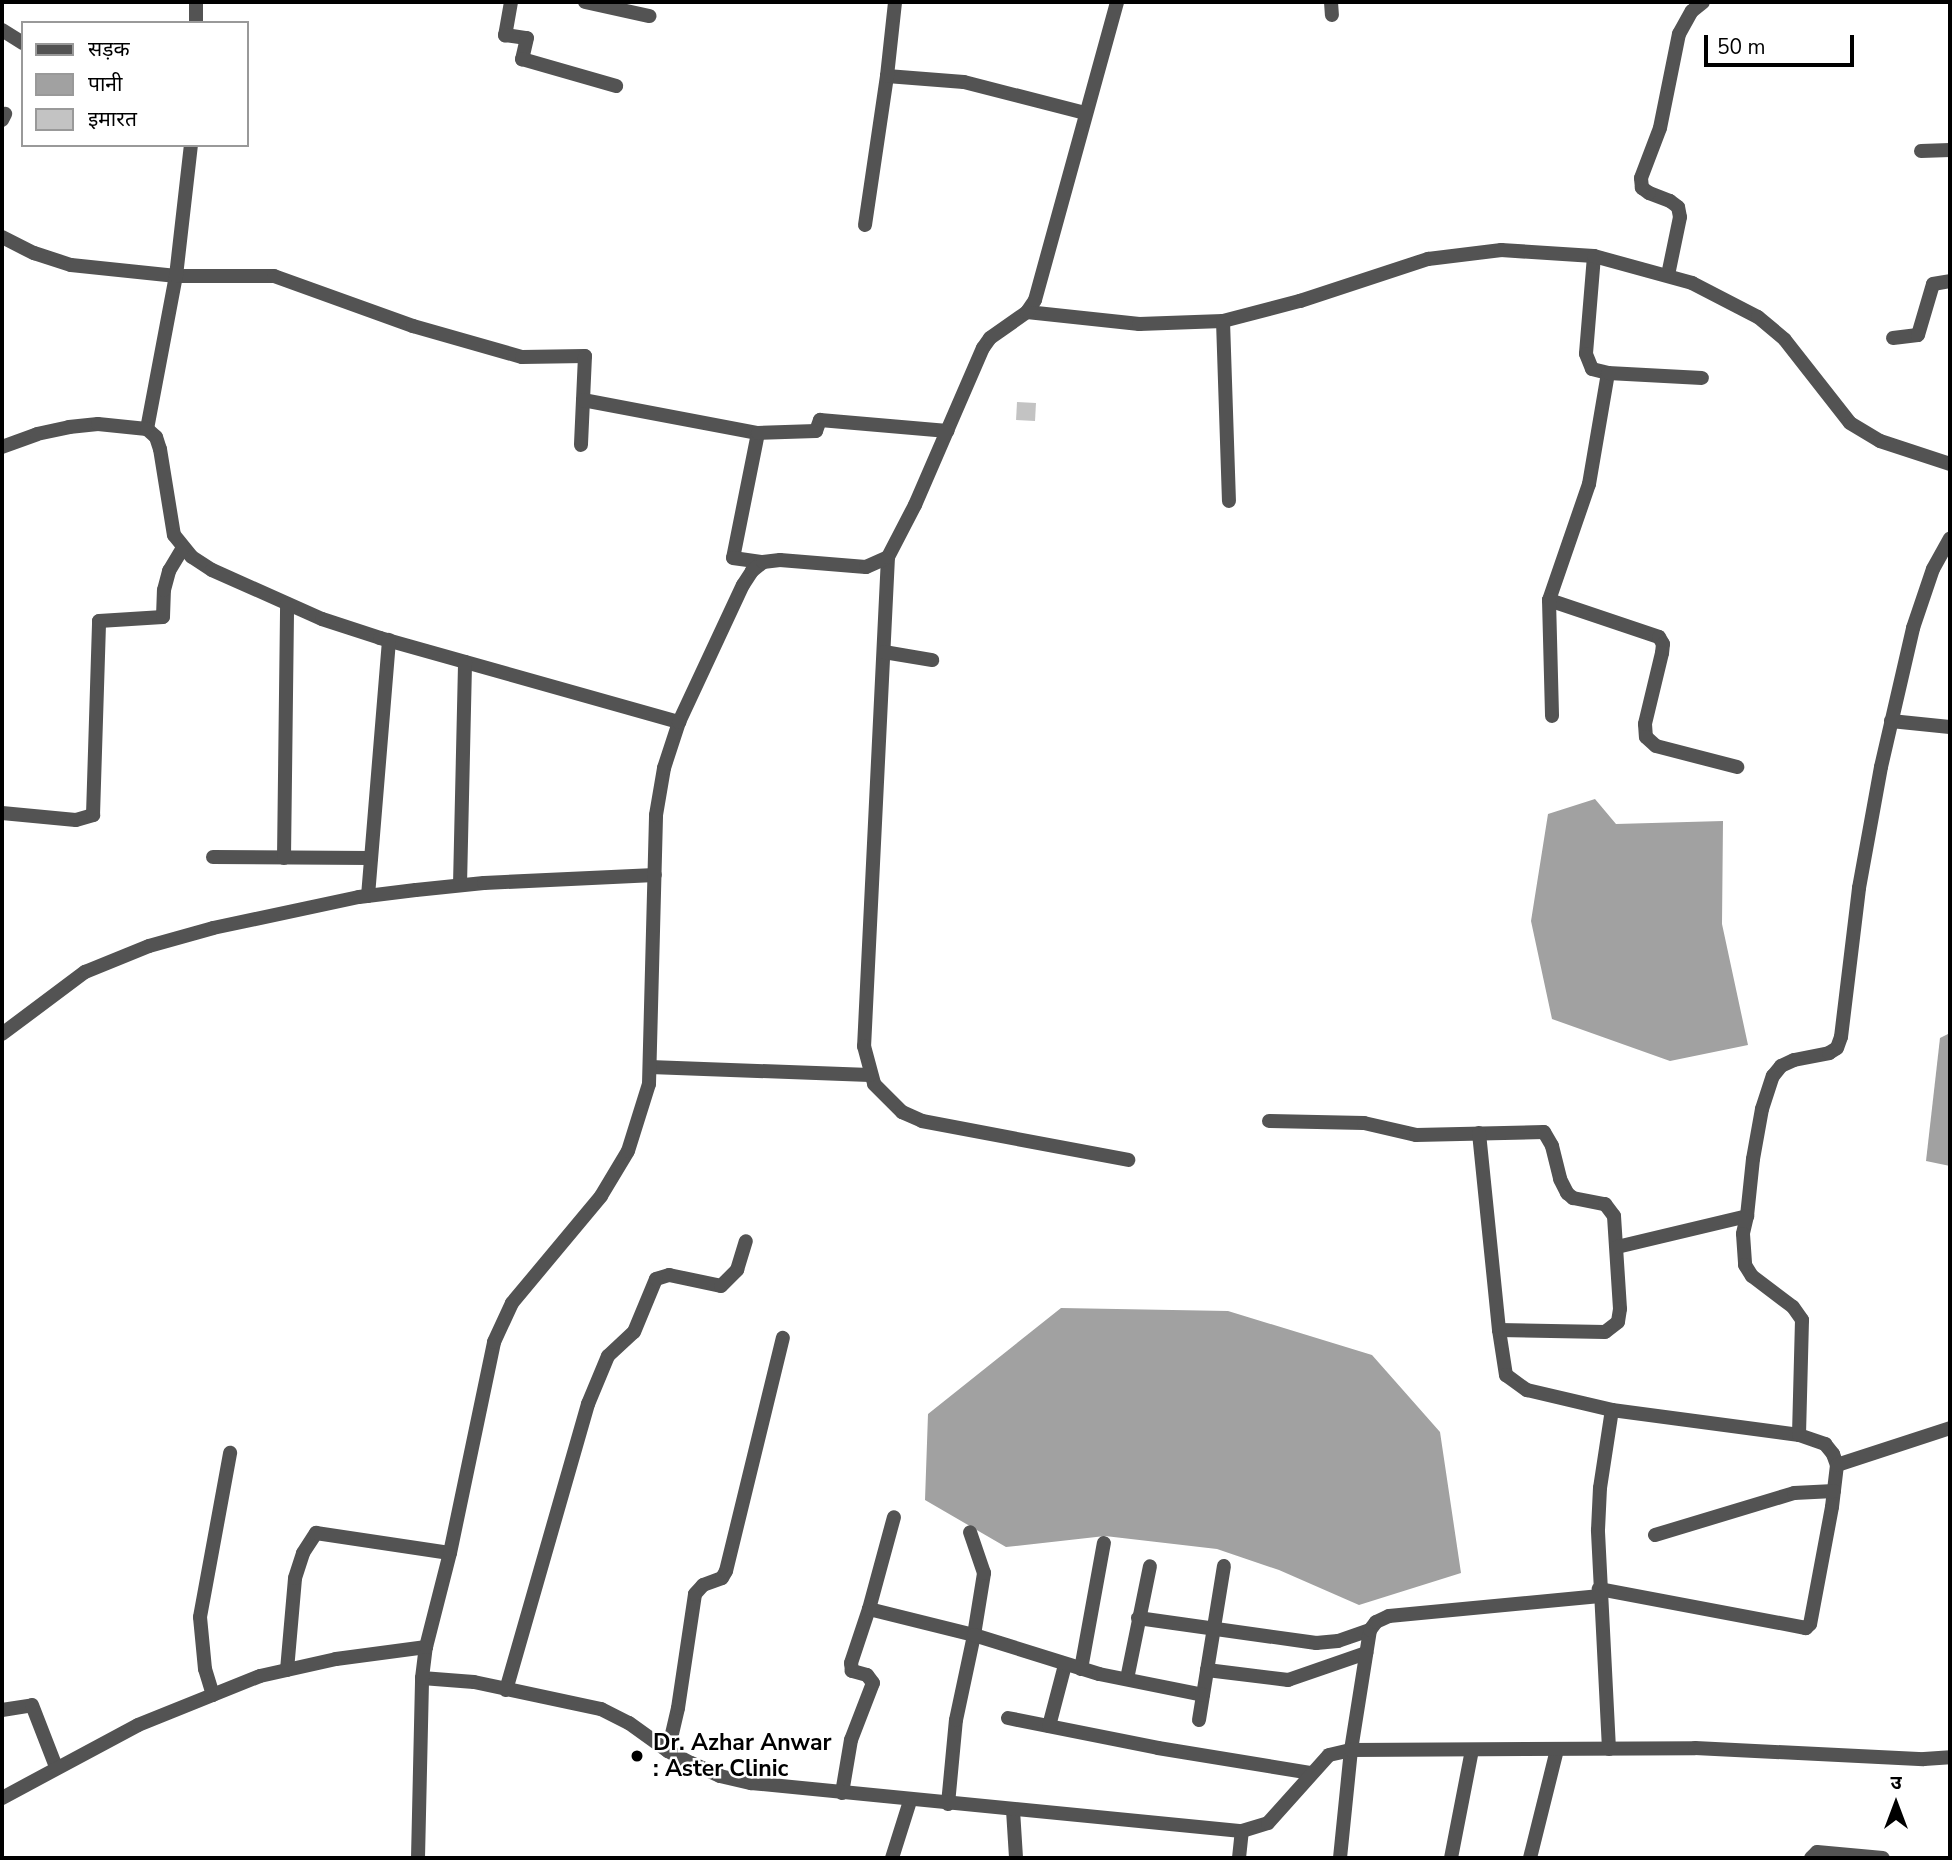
<!DOCTYPE html>
<meta charset="utf-8">
<style>
body{margin:0}
#map{position:relative;width:1952px;height:1860px;overflow:hidden;background:#fff;font-family:"Nunito Sans","Noto Sans Devanagari",sans-serif}
div>[style]{position:absolute}
[style*='--x']{left:calc(var(--x)*1px);top:calc(var(--y)*1px);width:calc(var(--w)*1px);rotate:calc(var(--a)*1deg)}
.water>*{inset:0;background:#a1a1a1}
.building>*{inset:0;background:#c3c3c3;transform-origin:0 0}
.minor>*{height:14px;margin:-7px;padding:0 7px;transform-origin:7px;border-radius:7px;background:#535353}
.tertiary>*{height:14px;margin:-7px;padding:0 7px;transform-origin:7px;border-radius:7px;background:#535353}
.dots>*{width:19px;height:19px;translate:-50% -50%;box-sizing:border-box;border:4px solid #fff;border-radius:50%}
span{translate:-50% -50%;white-space:nowrap;text-align:center;line-height:1.15;-webkit-text-stroke:5px #fff;paint-order:stroke}
.poi-label{font-size:23px;color:#000;font-weight:700}
.left{translate:0 -50%;text-align:left}
.frame{position:absolute;inset:0;border:4px solid #000;pointer-events:none}
.legend{position:absolute;left:21px;top:21px;width:228px;height:126px;box-sizing:border-box;background:#fff;border:2px solid #999;margin:0;padding:9px 12px;list-style:none;font-size:21px;color:#000}
.legend li{display:flex;align-items:center;gap:14px;height:35px}
.legend b{width:35px;border:2px solid #999}
.north{position:absolute;left:1861px;top:1769px;width:70px;height:70px;-webkit-text-stroke:5px #fff;paint-order:stroke;rotate:0deg;font-size:19px;font-weight:700;line-height:28px;text-align:center;color:#000}
.north::after{content:'';display:block;margin:auto;width:24px;height:32px;background:#000;clip-path:polygon(50% 0,100% 100%,50% 72%,0 100%)}
.scale{position:absolute;left:1704px;top:35px;width:150px;height:32px;box-sizing:border-box;border:4px solid #000;border-top:0;padding-left:9px;font-size:21px;line-height:24px;white-space:nowrap;color:#000;-webkit-text-stroke:5px #fff;paint-order:stroke}
</style>
<div id="map">
<div class="water">
<div style="clip-path:polygon(1595px 799px,1616px 824px,1723px 821px,1722px 924px,1748px 1045px,1670px 1061px,1552px 1019px,1531px 921px,1548px 814px)"></div>
<div style="clip-path:polygon(1950px 1033px,1950px 1166px,1926px 1161px,1940px 1038px)"></div>
<div style="clip-path:polygon(1061px 1308px,1228px 1311px,1372px 1355px,1440px 1432px,1461px 1573px,1359px 1605px,1279px 1570px,1217px 1549px,1105px 1536px,1006px 1547px,925px 1500px,928px 1414px)"></div>
</div>
<div class="building">
<div style="left:1017px;top:402px;width:19px;height:18px;rotate:3deg"></div>
</div>
<div class="minor">
<div style="--x:511;--y:2;--w:34;--a:100"></div>
<div style="--x:505;--y:35;--w:22;--a:8"></div>
<div style="--x:527;--y:38;--w:22;--a:103"></div>
<div style="--x:522;--y:59;--w:98;--a:16"></div>
<div style="--x:585;--y:2;--w:66;--a:12.3"></div>
<div style="--x:1331;--y:2;--w:13;--a:86"></div>
<div style="--x:196;--y:23;--w:21;--a:-90"></div>
<div style="--x:2;--y:30;--w:25;--a:32"></div>
<div style="--x:887;--y:76;--w:77;--a:4.5"></div>
<div style="--x:964;--y:82;--w:125;--a:14.4"></div>
<div style="--x:2;--y:120;--w:7;--a:-63"></div>
<div style="--x:1921;--y:151;--w:29;--a:-2"></div>
<div style="--x:865;--y:225;--w:151;--a:-81.6"></div>
<div style="--x:887;--y:76;--w:74;--a:-83.8"></div>
<div style="--x:2;--y:237;--w:36;--a:27"></div>
<div style="--x:34;--y:253;--w:39;--a:18"></div>
<div style="--x:71;--y:265;--w:106;--a:6"></div>
<div style="--x:176;--y:276;--w:98;--a:0"></div>
<div style="--x:274;--y:276;--w:148;--a:19.8"></div>
<div style="--x:413;--y:326;--w:113;--a:15.9"></div>
<div style="--x:522;--y:357;--w:63;--a:-0.9"></div>
<div style="--x:585;--y:356;--w:89;--a:92.6"></div>
<div style="--x:1594;--y:256;--w:98;--a:94.7"></div>
<div style="--x:1586;--y:354;--w:16;--a:68"></div>
<div style="--x:1592;--y:369;--w:16;--a:14"></div>
<div style="--x:1608;--y:373;--w:113;--a:99.7"></div>
<div style="--x:1589;--y:484;--w:123;--a:109"></div>
<div style="--x:1549;--y:600;--w:116;--a:18.6"></div>
<div style="--x:1659;--y:637;--w:8;--a:60"></div>
<div style="--x:1663;--y:644;--w:9;--a:96"></div>
<div style="--x:1662;--y:653;--w:73;--a:103.5"></div>
<div style="--x:1645;--y:724;--w:13;--a:86"></div>
<div style="--x:1646;--y:737;--w:13;--a:42"></div>
<div style="--x:1656;--y:746;--w:84;--a:14.5"></div>
<div style="--x:1668;--y:275;--w:59;--a:-78.3"></div>
<div style="--x:1680;--y:217;--w:10;--a:-101"></div>
<div style="--x:1678;--y:207;--w:10;--a:-143"></div>
<div style="--x:1670;--y:201;--w:22;--a:-159"></div>
<div style="--x:1649;--y:193;--w:9;--a:-144"></div>
<div style="--x:1642;--y:188;--w:10;--a:-96"></div>
<div style="--x:1641;--y:178;--w:53;--a:-69.2"></div>
<div style="--x:1660;--y:128;--w:96;--a:-78.6"></div>
<div style="--x:1679;--y:34;--w:26;--a:-61"></div>
<div style="--x:1692;--y:11;--w:14;--a:-39"></div>
<div style="--x:1027;--y:312;--w:113;--a:6.1"></div>
<div style="--x:1139;--y:324;--w:84;--a:-2"></div>
<div style="--x:1223;--y:321;--w:80;--a:-14.6"></div>
<div style="--x:1300;--y:301;--w:135;--a:-18.2"></div>
<div style="--x:1428;--y:259;--w:74;--a:-7"></div>
<div style="--x:1501;--y:250;--w:93;--a:3.7"></div>
<div style="--x:1594;--y:256;--w:102;--a:15.4"></div>
<div style="--x:1692;--y:283;--w:74;--a:27.3"></div>
<div style="--x:1758;--y:317;--w:35;--a:40"></div>
<div style="--x:1785;--y:340;--w:105;--a:51.9"></div>
<div style="--x:1850;--y:423;--w:35;--a:31"></div>
<div style="--x:1880;--y:441;--w:74;--a:18.2"></div>
<div style="--x:1223;--y:321;--w:180;--a:88.1"></div>
<div style="--x:1893;--y:338;--w:25;--a:-7"></div>
<div style="--x:1918;--y:335;--w:53;--a:-73.6"></div>
<div style="--x:1933;--y:284;--w:17;--a:-10"></div>
<div style="--x:1608;--y:373;--w:94;--a:3"></div>
<div style="--x:583;--y:400;--w:178;--a:10.7"></div>
<div style="--x:758;--y:433;--w:127;--a:101.3"></div>
<div style="--x:733;--y:558;--w:30;--a:8"></div>
<div style="--x:147;--y:429;--w:156;--a:-79.3"></div>
<div style="--x:176;--y:276;--w:132;--a:-83.5"></div>
<div style="--x:758;--y:433;--w:58;--a:-2"></div>
<div style="--x:816;--y:431;--w:12;--a:-70"></div>
<div style="--x:820;--y:420;--w:128;--a:4.9"></div>
<div style="--x:2;--y:447;--w:37;--a:-20"></div>
<div style="--x:37;--y:434;--w:33;--a:-12"></div>
<div style="--x:69;--y:427;--w:29;--a:-6"></div>
<div style="--x:98;--y:424;--w:49;--a:5.8"></div>
<div style="--x:147;--y:429;--w:12;--a:42"></div>
<div style="--x:156;--y:437;--w:13;--a:72"></div>
<div style="--x:160;--y:449;--w:87;--a:80.8"></div>
<div style="--x:174;--y:535;--w:28;--a:51"></div>
<div style="--x:192;--y:557;--w:24;--a:33"></div>
<div style="--x:212;--y:570;--w:120;--a:24"></div>
<div style="--x:322;--y:619;--w:61;--a:18.1"></div>
<div style="--x:380;--y:638;--w:311;--a:15.7"></div>
<div style="--x:888;--y:557;--w:490;--a:92.8"></div>
<div style="--x:864;--y:1046;--w:39;--a:75"></div>
<div style="--x:874;--y:1084;--w:40;--a:45"></div>
<div style="--x:902;--y:1112;--w:22;--a:24"></div>
<div style="--x:922;--y:1121;--w:210;--a:10.7"></div>
<div style="--x:1549;--y:600;--w:116;--a:88.5"></div>
<div style="--x:884;--y:652;--w:49;--a:9.5"></div>
<div style="--x:1891;--y:721;--w:59;--a:5.8"></div>
<div style="--x:2;--y:813;--w:74;--a:5.4"></div>
<div style="--x:76;--y:820;--w:18;--a:-16"></div>
<div style="--x:93;--y:815;--w:194;--a:-88.2"></div>
<div style="--x:99;--y:621;--w:64;--a:-3.6"></div>
<div style="--x:163;--y:617;--w:27;--a:-88"></div>
<div style="--x:164;--y:590;--w:20;--a:-75"></div>
<div style="--x:169;--y:571;--w:27;--a:-59"></div>
<div style="--x:213;--y:857;--w:158;--a:0.4"></div>
<div style="--x:284;--y:858;--w:254;--a:-89.3"></div>
<div style="--x:460;--y:885;--w:223;--a:-88.7"></div>
<div style="--x:368;--y:896;--w:257;--a:-85.3"></div>
<div style="--x:2;--y:1034;--w:104;--a:-36.8"></div>
<div style="--x:85;--y:972;--w:69;--a:-22.1"></div>
<div style="--x:149;--y:946;--w:66;--a:-15.7"></div>
<div style="--x:213;--y:928;--w:149;--a:-12"></div>
<div style="--x:359;--y:897;--w:57;--a:-7"></div>
<div style="--x:416;--y:890;--w:68;--a:-5.9"></div>
<div style="--x:484;--y:883;--w:171;--a:-2.7"></div>
<div style="--x:650;--y:1067;--w:220;--a:2.1"></div>
<div style="--x:1269;--y:1121;--w:95;--a:1.2"></div>
<div style="--x:1364;--y:1123;--w:53;--a:13"></div>
<div style="--x:1416;--y:1135;--w:128;--a:-1.3"></div>
<div style="--x:1544;--y:1132;--w:16;--a:60"></div>
<div style="--x:1552;--y:1146;--w:34;--a:76"></div>
<div style="--x:1560;--y:1179;--w:16;--a:63"></div>
<div style="--x:1567;--y:1193;--w:8;--a:40"></div>
<div style="--x:1573;--y:1198;--w:33;--a:11"></div>
<div style="--x:1605;--y:1204;--w:15;--a:53"></div>
<div style="--x:1614;--y:1216;--w:93;--a:86.3"></div>
<div style="--x:1620;--y:1309;--w:13;--a:99"></div>
<div style="--x:1618;--y:1322;--w:16;--a:142"></div>
<div style="--x:1605;--y:1332;--w:106;--a:-178.9"></div>
<div style="--x:1499;--y:1330;--w:46;--a:81.2"></div>
<div style="--x:1506;--y:1375;--w:26;--a:36"></div>
<div style="--x:1527;--y:1390;--w:87;--a:13.2"></div>
<div style="--x:1612;--y:1410;--w:189;--a:7.6"></div>
<div style="--x:1799;--y:1435;--w:28;--a:19"></div>
<div style="--x:1825;--y:1444;--w:13;--a:51"></div>
<div style="--x:1833;--y:1454;--w:12;--a:70"></div>
<div style="--x:1837;--y:1465;--w:42;--a:96.8"></div>
<div style="--x:1832;--y:1507;--w:119;--a:100.6"></div>
<div style="--x:1810;--y:1624;--w:6;--a:135"></div>
<div style="--x:1806;--y:1628;--w:211;--a:-169.3"></div>
<div style="--x:1479;--y:1133;--w:198;--a:84.2"></div>
<div style="--x:1747;--y:1216;--w:57;--a:-84"></div>
<div style="--x:1753;--y:1159;--w:51;--a:-79.8"></div>
<div style="--x:1762;--y:1109;--w:35;--a:-72"></div>
<div style="--x:1773;--y:1076;--w:13;--a:-51"></div>
<div style="--x:1781;--y:1066;--w:14;--a:-25"></div>
<div style="--x:1794;--y:1060;--w:36;--a:-11"></div>
<div style="--x:1829;--y:1053;--w:9;--a:-32"></div>
<div style="--x:1837;--y:1048;--w:12;--a:-70"></div>
<div style="--x:1841;--y:1037;--w:150;--a:-83.1"></div>
<div style="--x:1859;--y:888;--w:123;--a:-79.7"></div>
<div style="--x:1881;--y:767;--w:143;--a:-77"></div>
<div style="--x:1913;--y:628;--w:62;--a:-71.3"></div>
<div style="--x:1933;--y:569;--w:35;--a:-61"></div>
<div style="--x:1617;--y:1247;--w:134;--a:-13.4"></div>
<div style="--x:1747;--y:1216;--w:18;--a:103"></div>
<div style="--x:1743;--y:1234;--w:31;--a:86"></div>
<div style="--x:1745;--y:1265;--w:13;--a:58"></div>
<div style="--x:1752;--y:1276;--w:51;--a:37.1"></div>
<div style="--x:1793;--y:1307;--w:16;--a:55"></div>
<div style="--x:1802;--y:1320;--w:115;--a:91.5"></div>
<div style="--x:1837;--y:1465;--w:119;--a:-18.1"></div>
<div style="--x:1655;--y:1535;--w:145;--a:-16.8"></div>
<div style="--x:1794;--y:1493;--w:40;--a:-2.9"></div>
<div style="--x:869;--y:1609;--w:108;--a:13.9"></div>
<div style="--x:974;--y:1635;--w:63;--a:-80.8"></div>
<div style="--x:984;--y:1573;--w:43;--a:-108.9"></div>
<div style="--x:1138;--y:1618;--w:180;--a:8"></div>
<div style="--x:1316;--y:1643;--w:22;--a:-5"></div>
<div style="--x:1338;--y:1641;--w:34;--a:-19"></div>
<div style="--x:1081;--y:1669;--w:128;--a:-79.7"></div>
<div style="--x:287;--y:1670;--w:92;--a:-85"></div>
<div style="--x:295;--y:1578;--w:26;--a:-72"></div>
<div style="--x:303;--y:1553;--w:24;--a:-57"></div>
<div style="--x:316;--y:1533;--w:135;--a:8.5"></div>
<div style="--x:1207;--y:1670;--w:82;--a:7"></div>
<div style="--x:1288;--y:1680;--w:83;--a:-19.1"></div>
<div style="--x:1127;--y:1679;--w:115;--a:-78.5"></div>
<div style="--x:506;--y:1690;--w:298;--a:-74"></div>
<div style="--x:588;--y:1404;--w:52;--a:-67.4"></div>
<div style="--x:608;--y:1356;--w:35;--a:-43"></div>
<div style="--x:634;--y:1332;--w:57;--a:-67.5"></div>
<div style="--x:656;--y:1279;--w:14;--a:-17"></div>
<div style="--x:669;--y:1275;--w:53;--a:11.9"></div>
<div style="--x:721;--y:1286;--w:23;--a:-45"></div>
<div style="--x:737;--y:1270;--w:30;--a:-73"></div>
<div style="--x:213;--y:1695;--w:27;--a:-107"></div>
<div style="--x:205;--y:1669;--w:52;--a:-95.5"></div>
<div style="--x:200;--y:1617;--w:167;--a:-79.6"></div>
<div style="--x:2;--y:1710;--w:30;--a:-9"></div>
<div style="--x:32;--y:1705;--w:66;--a:68.8"></div>
<div style="--x:1008;--y:1718;--w:153;--a:11.3"></div>
<div style="--x:1158;--y:1748;--w:154;--a:9.3"></div>
<div style="--x:1199;--y:1720;--w:156;--a:-80.8"></div>
<div style="--x:1049;--y:1726;--w:63;--a:-75.3"></div>
<div style="--x:1609;--y:1749;--w:219;--a:-92.9"></div>
<div style="--x:1598;--y:1530;--w:42;--a:-87.3"></div>
<div style="--x:1600;--y:1488;--w:79;--a:-81.3"></div>
<div style="--x:668;--y:1751;--w:44;--a:-76.9"></div>
<div style="--x:678;--y:1708;--w:115;--a:-81.5"></div>
<div style="--x:695;--y:1594;--w:12;--a:-48"></div>
<div style="--x:703;--y:1585;--w:20;--a:-20"></div>
<div style="--x:722;--y:1578;--w:8;--a:-60"></div>
<div style="--x:726;--y:1571;--w:240;--a:-76.3"></div>
<div style="--x:842;--y:1793;--w:54;--a:-80.4"></div>
<div style="--x:851;--y:1740;--w:61;--a:-68.9"></div>
<div style="--x:873;--y:1683;--w:10;--a:-127"></div>
<div style="--x:867;--y:1675;--w:16;--a:-165"></div>
<div style="--x:852;--y:1671;--w:8;--a:-97"></div>
<div style="--x:851;--y:1663;--w:57;--a:-71.6"></div>
<div style="--x:869;--y:1609;--w:95;--a:-74.8"></div>
<div style="--x:2;--y:1798;--w:154;--a:-28.2"></div>
<div style="--x:138;--y:1725;--w:131;--a:-21.9"></div>
<div style="--x:260;--y:1676;--w:78;--a:-12.6"></div>
<div style="--x:336;--y:1659;--w:91;--a:-7.6"></div>
<div style="--x:948;--y:1804;--w:84;--a:-84.6"></div>
<div style="--x:956;--y:1720;--w:87;--a:-78"></div>
<div style="--x:974;--y:1635;--w:131;--a:17.3"></div>
<div style="--x:1099;--y:1674;--w:106;--a:11.4"></div>
<div style="--x:1013;--y:1810;--w:48;--a:86.4"></div>
<div style="--x:892;--y:1858;--w:60;--a:-72.5"></div>
<div style="--x:1239;--y:1858;--w:27;--a:-84"></div>
<div style="--x:1340;--y:1858;--w:109;--a:-84.2"></div>
<div style="--x:1351;--y:1750;--w:121;--a:-81"></div>
<div style="--x:1370;--y:1630;--w:10;--a:-53"></div>
<div style="--x:1376;--y:1622;--w:14;--a:-25"></div>
<div style="--x:1389;--y:1616;--w:212;--a:-5.4"></div>
<div style="--x:1451;--y:1858;--w:110;--a:-79"></div>
<div style="--x:1530;--y:1858;--w:111;--a:-76"></div>
<div style="--x:1811;--y:1858;--w:8;--a:-45"></div>
<div style="--x:1817;--y:1852;--w:66;--a:5.2"></div>
</div>
<div class="tertiary">
<div style="--x:422;--y:1678;--w:52;--a:4.4"></div>
<div style="--x:474;--y:1682;--w:130;--a:12"></div>
<div style="--x:601;--y:1709;--w:31;--a:27"></div>
<div style="--x:629;--y:1723;--w:48;--a:35.7"></div>
<div style="--x:668;--y:1751;--w:26;--a:28"></div>
<div style="--x:691;--y:1763;--w:32;--a:24"></div>
<div style="--x:720;--y:1776;--w:32;--a:13"></div>
<div style="--x:751;--y:1783;--w:493;--a:5.6"></div>
<div style="--x:1242;--y:1831;--w:27;--a:-17"></div>
<div style="--x:1268;--y:1823;--w:91;--a:-48.1"></div>
<div style="--x:1329;--y:1755;--w:23;--a:-13"></div>
<div style="--x:1351;--y:1750;--w:344;--a:-0.3"></div>
<div style="--x:1695;--y:1748;--w:229;--a:2.8"></div>
<div style="--x:1924;--y:1759;--w:26;--a:-4"></div>
<div style="--x:418;--y:1858;--w:180;--a:-88.7"></div>
<div style="--x:422;--y:1678;--w:31;--a:-83"></div>
<div style="--x:426;--y:1647;--w:97;--a:-75.7"></div>
<div style="--x:450;--y:1553;--w:216;--a:-78.2"></div>
<div style="--x:494;--y:1342;--w:43;--a:-65.2"></div>
<div style="--x:512;--y:1303;--w:139;--a:-50.2"></div>
<div style="--x:601;--y:1196;--w:52;--a:-59"></div>
<div style="--x:628;--y:1151;--w:70;--a:-72.6"></div>
<div style="--x:649;--y:1084;--w:269;--a:-88.5"></div>
<div style="--x:656;--y:815;--w:48;--a:-80.3"></div>
<div style="--x:664;--y:768;--w:48;--a:-71.9"></div>
<div style="--x:679;--y:722;--w:151;--a:-65"></div>
<div style="--x:743;--y:585;--w:17;--a:-57"></div>
<div style="--x:752;--y:571;--w:14;--a:-39"></div>
<div style="--x:763;--y:562;--w:17;--a:-7"></div>
<div style="--x:780;--y:560;--w:86;--a:4.7"></div>
<div style="--x:866;--y:567;--w:24;--a:-24"></div>
<div style="--x:888;--y:557;--w:59;--a:-62.6"></div>
<div style="--x:915;--y:505;--w:171;--a:-66.6"></div>
<div style="--x:983;--y:348;--w:12;--a:-55"></div>
<div style="--x:990;--y:338;--w:45;--a:-35.1"></div>
<div style="--x:1027;--y:312;--w:14;--a:-56"></div>
<div style="--x:1035;--y:300;--w:309;--a:-74.6"></div>
</div>
<div class="dots">
<div style="left:637px;top:1756px;background:#000"></div>
</div>
<div class="poi-label">
<span class="left" style="left:653px;top:1756px">Dr. Azhar Anwar<br>: Aster Clinic</span>
</div>
<div class="frame"></div>
<ul class="legend">
<li><b style="height:9px;background:#535353"></b>सड़क</li>
<li><b style="height:19px;background:#a1a1a1"></b>पानी</li>
<li><b style="height:19px;background:#c3c3c3"></b>इमारत</li>
</ul>
<div class="north">उ</div>
<div class="scale">50 m</div>
</div>
